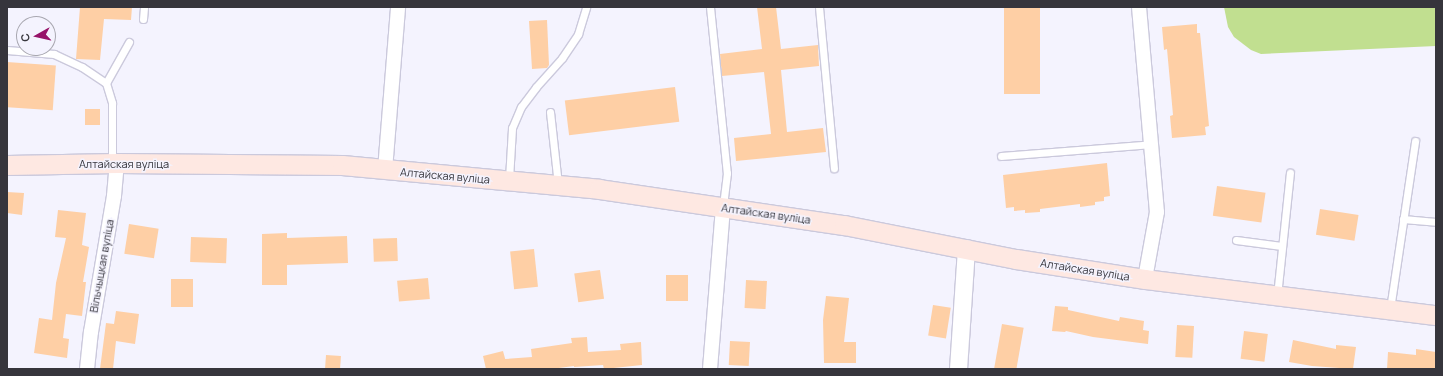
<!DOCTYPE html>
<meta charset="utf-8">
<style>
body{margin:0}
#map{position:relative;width:1443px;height:376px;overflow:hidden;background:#f4f3fe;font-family:Manrope,sans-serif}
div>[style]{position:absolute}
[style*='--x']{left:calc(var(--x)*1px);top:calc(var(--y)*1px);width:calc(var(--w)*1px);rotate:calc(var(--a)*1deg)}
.green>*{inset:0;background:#c1df90}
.building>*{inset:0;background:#fecfa5;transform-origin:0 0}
.roads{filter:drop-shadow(1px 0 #cbc9dc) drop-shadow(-1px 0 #cbc9dc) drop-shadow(0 1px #cbc9dc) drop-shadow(0 -1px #cbc9dc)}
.service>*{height:7px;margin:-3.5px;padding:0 3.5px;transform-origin:3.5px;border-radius:3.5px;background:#fff}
.minor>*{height:14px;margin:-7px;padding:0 7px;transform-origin:7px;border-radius:7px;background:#fff}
.tertiary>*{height:17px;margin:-8.5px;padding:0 8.5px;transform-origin:8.5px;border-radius:8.5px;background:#fff}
.secondary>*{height:19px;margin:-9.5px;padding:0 9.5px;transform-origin:9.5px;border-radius:9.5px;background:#fee8e2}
span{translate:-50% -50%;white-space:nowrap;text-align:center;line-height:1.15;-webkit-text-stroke:3px #f4f3fe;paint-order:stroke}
.street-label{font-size:11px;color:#36353c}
.frame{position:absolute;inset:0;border:8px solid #36353c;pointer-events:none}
.north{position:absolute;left:16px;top:16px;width:40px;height:40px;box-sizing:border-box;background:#f4f3fe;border:1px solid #a8a7b0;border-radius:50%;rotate:262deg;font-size:11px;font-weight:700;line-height:16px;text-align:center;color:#36353c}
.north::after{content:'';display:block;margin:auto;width:14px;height:18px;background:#961269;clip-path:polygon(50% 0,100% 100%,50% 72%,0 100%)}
</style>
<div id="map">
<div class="green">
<div style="clip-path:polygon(1224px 7px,1436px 7px,1436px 46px,1261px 54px,1251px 50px,1234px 37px,1228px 27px)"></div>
</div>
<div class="building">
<div style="clip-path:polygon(80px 7px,132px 7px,131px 20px,104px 19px,100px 60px,76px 59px)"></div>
<div style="clip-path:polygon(757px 7px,776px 7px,781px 49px,818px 45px,819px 66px,781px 70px,787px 132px,823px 128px,826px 152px,736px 161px,734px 138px,771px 134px,764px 72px,722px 76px,720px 54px,762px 49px)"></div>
<div style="left:1004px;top:7px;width:36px;height:87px"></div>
<div style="clip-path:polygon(547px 20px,549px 65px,547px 68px,532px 69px,529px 21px)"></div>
<div style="clip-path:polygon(1197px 24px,1197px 33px,1200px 33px,1209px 126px,1205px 127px,1206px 135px,1172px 138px,1170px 116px,1173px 115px,1167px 49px,1164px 50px,1162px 27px)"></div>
<div style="left:7px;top:62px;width:49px;height:45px;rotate:4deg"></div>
<div style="left:675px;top:87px;width:35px;height:111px;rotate:83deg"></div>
<div style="left:85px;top:109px;width:15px;height:16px"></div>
<div style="clip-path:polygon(1107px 163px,1110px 196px,1104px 197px,1104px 201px,1095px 202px,1095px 205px,1080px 207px,1080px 204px,1040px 209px,1040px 212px,1025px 213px,1025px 210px,1014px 211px,1014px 207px,1006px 208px,1003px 175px)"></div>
<div style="left:1217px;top:186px;width:49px;height:30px;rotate:8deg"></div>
<div style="clip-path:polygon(7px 192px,24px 193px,22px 215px,7px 213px)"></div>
<div style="left:1320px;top:209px;width:39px;height:26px;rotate:9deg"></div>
<div style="clip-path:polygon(58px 210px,86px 213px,82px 245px,89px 247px,83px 282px,86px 282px,82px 316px,66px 314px,63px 338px,69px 339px,67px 358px,34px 353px,39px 318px,52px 320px,56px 283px,66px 238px,55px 237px)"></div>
<div style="left:129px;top:224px;width:30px;height:30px;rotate:9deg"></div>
<div style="clip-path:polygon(287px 233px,287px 238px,347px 236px,348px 263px,287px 265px,287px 285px,262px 285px,262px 234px)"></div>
<div style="left:191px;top:237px;width:36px;height:25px;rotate:2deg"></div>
<div style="left:397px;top:238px;width:23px;height:24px;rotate:88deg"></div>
<div style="left:534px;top:249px;width:38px;height:24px;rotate:84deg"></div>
<div style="left:600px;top:270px;width:29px;height:26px;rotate:82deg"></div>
<div style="left:666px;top:275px;width:22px;height:26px"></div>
<div style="left:428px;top:278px;width:21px;height:31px;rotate:85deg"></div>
<div style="left:171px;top:279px;width:22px;height:28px"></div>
<div style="left:746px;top:280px;width:21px;height:28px;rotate:3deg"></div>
<div style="clip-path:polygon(826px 296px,849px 298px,844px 342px,856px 342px,856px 363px,824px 363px,823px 320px)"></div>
<div style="left:933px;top:305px;width:18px;height:31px;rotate:9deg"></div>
<div style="clip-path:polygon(1055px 306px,1068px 307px,1068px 310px,1119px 321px,1120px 317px,1144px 321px,1143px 330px,1149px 331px,1148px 344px,1093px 337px,1066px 331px,1065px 332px,1052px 331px)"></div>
<div style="clip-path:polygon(116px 311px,139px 314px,135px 344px,116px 341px,113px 369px,100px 369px,106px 323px,114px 324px)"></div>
<div style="left:1002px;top:324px;width:22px;height:46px;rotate:10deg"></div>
<div style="left:1177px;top:325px;width:17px;height:32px;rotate:3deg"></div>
<div style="left:1244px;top:331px;width:24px;height:28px;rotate:7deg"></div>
<div style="clip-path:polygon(587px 337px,588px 352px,621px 350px,620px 344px,641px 342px,642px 365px,604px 369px,603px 365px,574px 367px,574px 366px,551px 369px,486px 369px,483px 356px,503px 351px,506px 362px,505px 359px,532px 357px,531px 349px,572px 343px,571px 338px)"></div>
<div style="clip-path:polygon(1293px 340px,1336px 349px,1336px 345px,1356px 347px,1353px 369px,1312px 366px,1289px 362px)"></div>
<div style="left:730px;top:341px;width:20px;height:24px;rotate:3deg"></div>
<div style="clip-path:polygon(1416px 349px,1436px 352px,1436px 369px,1387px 369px,1388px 352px,1416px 355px)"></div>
<div style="left:326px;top:355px;width:15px;height:14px;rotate:4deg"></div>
</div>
<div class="roads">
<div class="service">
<div style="--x:710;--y:7;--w:167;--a:84.2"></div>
<div style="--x:727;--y:173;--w:34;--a:97"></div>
<div style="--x:819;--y:7;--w:162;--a:84.7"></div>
<div style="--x:143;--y:19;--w:12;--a:-85"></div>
<div style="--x:7;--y:50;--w:47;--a:4.9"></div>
<div style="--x:54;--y:54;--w:31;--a:25"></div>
<div style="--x:82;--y:67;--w:29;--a:34"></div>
<div style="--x:106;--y:83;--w:21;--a:73"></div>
<div style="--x:112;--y:103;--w:60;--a:90"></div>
<div style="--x:106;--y:83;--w:47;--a:-60.7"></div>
<div style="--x:550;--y:112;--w:72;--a:83.7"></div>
<div style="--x:1001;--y:156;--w:151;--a:-4.5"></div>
<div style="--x:509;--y:179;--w:51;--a:-86.6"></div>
<div style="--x:512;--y:128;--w:23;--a:-67"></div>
<div style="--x:521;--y:107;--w:25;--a:-53"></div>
<div style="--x:536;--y:87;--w:39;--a:-48"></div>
<div style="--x:562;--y:58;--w:29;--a:-56"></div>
<div style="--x:578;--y:34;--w:28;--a:-73"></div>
<div style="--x:1403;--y:219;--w:33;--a:5"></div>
<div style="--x:1236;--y:240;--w:46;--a:7.4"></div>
<div style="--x:1277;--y:296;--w:124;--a:-84"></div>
<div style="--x:1390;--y:309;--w:170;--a:-81.5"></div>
</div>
<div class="minor">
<div style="--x:1139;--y:7;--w:206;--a:85"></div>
<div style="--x:1157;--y:212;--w:68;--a:100.2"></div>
<div style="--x:385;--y:170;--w:164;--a:-85.4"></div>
<div style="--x:87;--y:369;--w:37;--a:-84"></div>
<div style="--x:91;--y:332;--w:138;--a:-80.4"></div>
<div style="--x:114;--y:196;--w:33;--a:-85"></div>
<div style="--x:710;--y:369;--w:163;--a:-85.4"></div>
</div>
<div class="tertiary">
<div style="--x:958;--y:369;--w:121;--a:-86.2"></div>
</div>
<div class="secondary">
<div style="--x:7;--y:165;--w:110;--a:-1"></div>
<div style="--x:117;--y:163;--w:225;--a:0.5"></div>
<div style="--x:342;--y:165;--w:258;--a:5.3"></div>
<div style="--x:599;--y:189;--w:248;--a:8.4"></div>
<div style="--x:844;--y:225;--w:175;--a:11.2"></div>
<div style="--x:1016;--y:259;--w:131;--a:8.8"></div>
<div style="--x:1145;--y:279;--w:293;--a:7.1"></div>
</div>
</div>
<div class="street-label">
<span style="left:124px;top:164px">Алтайская вуліца</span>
<span style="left:445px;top:176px;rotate:5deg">Алтайская вуліца</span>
<span style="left:766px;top:214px;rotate:8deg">Алтайская вуліца</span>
<span style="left:102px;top:266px;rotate:-80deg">Вільчыцкая вуліца</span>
<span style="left:1085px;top:270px;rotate:9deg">Алтайская вуліца</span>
</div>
<div class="frame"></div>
<div class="north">С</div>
</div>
